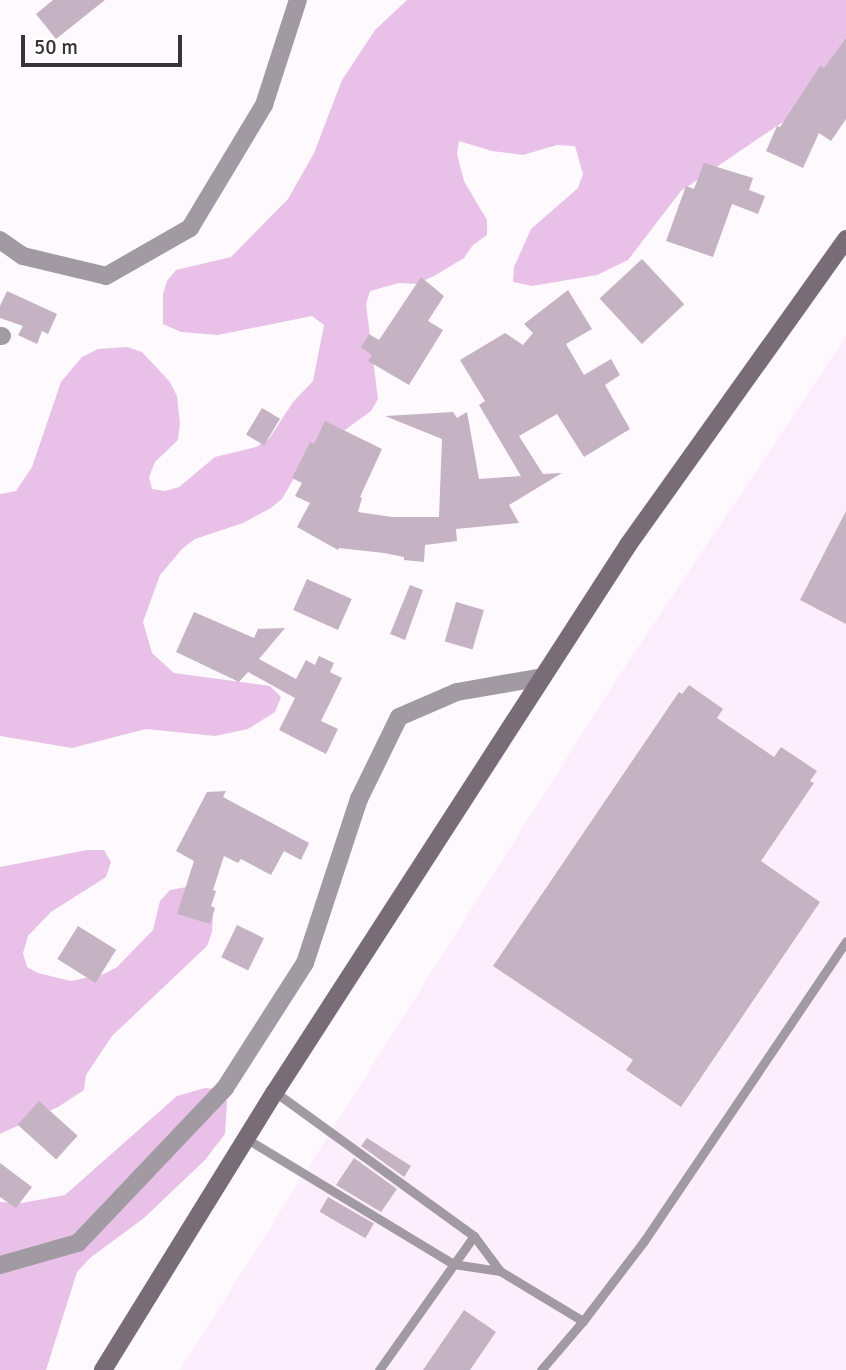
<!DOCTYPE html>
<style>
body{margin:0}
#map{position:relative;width:846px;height:1370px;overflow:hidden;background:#fdf9fd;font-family:Signika,sans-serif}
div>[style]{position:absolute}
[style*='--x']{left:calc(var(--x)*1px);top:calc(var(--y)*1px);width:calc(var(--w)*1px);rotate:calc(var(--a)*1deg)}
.built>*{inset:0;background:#fdeefd}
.green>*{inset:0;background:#e9c1e8}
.building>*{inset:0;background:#c5b3c4;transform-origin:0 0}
.lane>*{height:9px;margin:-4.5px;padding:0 4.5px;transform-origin:4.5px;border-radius:4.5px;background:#a29aa2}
.street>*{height:18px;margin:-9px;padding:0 9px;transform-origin:9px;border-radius:9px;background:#a29aa2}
.secondary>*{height:18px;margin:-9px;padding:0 9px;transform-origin:9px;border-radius:9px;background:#786d77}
span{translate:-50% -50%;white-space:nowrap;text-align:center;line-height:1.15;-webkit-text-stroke:6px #fff;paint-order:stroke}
.scale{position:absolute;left:21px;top:35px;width:161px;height:32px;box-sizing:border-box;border:4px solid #393239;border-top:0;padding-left:9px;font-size:21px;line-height:24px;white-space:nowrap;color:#393239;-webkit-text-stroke:5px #fff;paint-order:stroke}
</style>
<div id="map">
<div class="built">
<div style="clip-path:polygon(846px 336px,846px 1370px,180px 1370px,616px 680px)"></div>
</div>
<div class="green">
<div style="clip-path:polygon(407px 0,846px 0,846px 39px,814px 101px,681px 191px,628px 260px,597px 275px,532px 286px,513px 282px,514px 267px,531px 229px,578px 188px,583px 174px,575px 146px,557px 145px,523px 155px,492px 151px,459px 141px,457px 154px,464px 181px,487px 220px,487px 235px,473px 245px,464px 258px,434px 276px,416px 284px,399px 283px,370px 291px,366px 304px,378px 399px,371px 411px,305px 459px,282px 499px,271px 508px,243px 523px,195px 539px,183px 548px,160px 575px,143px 622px,152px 653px,174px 673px,270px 686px,281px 697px,275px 712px,248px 729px,215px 736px,146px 729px,72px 748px,0 736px,0 494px,16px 491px,32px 467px,61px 382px,82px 357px,98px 349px,127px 347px,142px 352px,170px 382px,177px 396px,180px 424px,178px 440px,155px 462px,149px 477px,152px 489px,165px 491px,179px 487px,215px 457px,256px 447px,269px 439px,293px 402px,313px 381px,324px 325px,312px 316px,218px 335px,181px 332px,163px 324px,163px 294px,167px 281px,176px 270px,231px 257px,288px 199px,314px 153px,342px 80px,375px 30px)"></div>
<div style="clip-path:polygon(87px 850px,104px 850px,111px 862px,106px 877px,51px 912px,28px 936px,23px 953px,27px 967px,38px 973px,71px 981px,104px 974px,117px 967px,153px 930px,160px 901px,170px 890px,186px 887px,208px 901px,213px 915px,212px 932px,207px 946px,112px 1036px,86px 1075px,84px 1090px,58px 1107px,0 1134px,0 867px)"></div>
<div style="clip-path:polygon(205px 1088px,219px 1089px,227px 1102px,225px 1134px,205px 1160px,144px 1218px,90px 1258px,77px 1272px,46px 1370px,0 1370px,0 1202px,22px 1203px,65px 1195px,177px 1096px)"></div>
</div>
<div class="building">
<div style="clip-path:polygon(53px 0,105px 0,56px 39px,36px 14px)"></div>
<div style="clip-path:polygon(846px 38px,846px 119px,831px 141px,819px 133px,803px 168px,766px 151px,777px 126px,780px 127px,820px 66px,824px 68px)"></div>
<div style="clip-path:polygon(704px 163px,753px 178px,749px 190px,765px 196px,758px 214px,732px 204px,713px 257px,666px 241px,686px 186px,694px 189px)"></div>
<div style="left:642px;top:259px;width:62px;height:58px;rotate:47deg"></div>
<div style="clip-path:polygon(421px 277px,444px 296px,428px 321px,443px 330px,409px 385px,368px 361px,372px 355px,361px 347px,369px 334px,379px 340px)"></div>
<div style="clip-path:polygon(568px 290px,592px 329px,566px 344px,584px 375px,611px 359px,620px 375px,605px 385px,630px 429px,584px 457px,557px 414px,519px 436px,543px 474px,562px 473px,509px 505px,519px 523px,456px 529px,457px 541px,425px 545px,424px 562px,404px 560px,404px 557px,384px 553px,339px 548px,338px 550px,297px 527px,310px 503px,295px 496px,302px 483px,292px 478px,310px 442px,314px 444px,325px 421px,382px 449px,360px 497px,362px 498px,358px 512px,392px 517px,439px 517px,442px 439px,385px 416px,453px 412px,457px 418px,467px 412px,479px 479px,521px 476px,479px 405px,485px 401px,460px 360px,505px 333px,523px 345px,533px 333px,524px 324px)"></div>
<div style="clip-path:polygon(7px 291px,57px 314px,48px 334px,42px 331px,37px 344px,18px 335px,23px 326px,0 318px,0 306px)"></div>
<div style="left:262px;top:408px;width:21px;height:31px;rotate:31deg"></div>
<div style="clip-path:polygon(846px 511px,846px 624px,800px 600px)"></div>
<div style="left:307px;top:579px;width:49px;height:34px;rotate:24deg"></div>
<div style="clip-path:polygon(410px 585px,423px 590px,405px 640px,390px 634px)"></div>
<div style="left:456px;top:602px;width:29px;height:41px;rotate:16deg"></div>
<div style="clip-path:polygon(194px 612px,254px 638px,258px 629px,285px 628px,259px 659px,296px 679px,306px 660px,315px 665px,319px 656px,334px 663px,330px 672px,342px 678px,321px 721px,338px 729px,326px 754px,279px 730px,295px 698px,248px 672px,239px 682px,176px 652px)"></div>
<div style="clip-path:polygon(689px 685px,723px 709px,717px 718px,774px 757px,781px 747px,817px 771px,810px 781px,814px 783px,761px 861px,820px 902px,681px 1107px,626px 1070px,633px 1060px,493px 966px,679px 692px,682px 694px)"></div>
<div style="clip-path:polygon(226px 791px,223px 797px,309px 843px,301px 860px,284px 851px,271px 875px,241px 859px,238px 863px,224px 856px,213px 890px,216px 891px,211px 906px,215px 908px,210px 924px,177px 914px,194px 861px,176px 851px,207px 792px)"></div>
<div style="left:237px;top:925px;width:30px;height:36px;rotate:26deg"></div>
<div style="left:78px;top:926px;width:45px;height:39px;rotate:32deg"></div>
<div style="left:39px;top:1101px;width:52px;height:32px;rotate:42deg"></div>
<div style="clip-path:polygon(367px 1138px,411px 1166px,404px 1177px,361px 1146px)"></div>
<div style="clip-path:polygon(354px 1158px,397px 1189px,381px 1212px,336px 1185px)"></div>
<div style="clip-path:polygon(0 1163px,32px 1187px,16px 1208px,0 1197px)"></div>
<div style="left:328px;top:1197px;width:53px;height:17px;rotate:30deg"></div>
<div style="clip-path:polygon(464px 1310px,496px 1332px,470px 1370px,423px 1370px)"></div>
</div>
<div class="lane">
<div style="--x:275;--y:1092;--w:246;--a:35.9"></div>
<div style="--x:474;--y:1236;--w:44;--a:53.4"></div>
<div style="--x:247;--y:1139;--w:241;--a:31.2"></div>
<div style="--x:453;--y:1264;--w:48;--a:8.5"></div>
<div style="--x:500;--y:1271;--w:97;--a:31.1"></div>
<div style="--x:583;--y:1321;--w:101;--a:-52.7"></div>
<div style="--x:644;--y:1241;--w:362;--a:-56"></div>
<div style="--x:379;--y:1370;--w:164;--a:-54.7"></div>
<div style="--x:541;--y:1370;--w:65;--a:-49.4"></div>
</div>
<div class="street">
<div style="--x:0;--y:240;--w:28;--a:35"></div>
<div style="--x:23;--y:256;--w:85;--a:13.5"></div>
<div style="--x:106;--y:276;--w:97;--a:-29.7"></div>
<div style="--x:190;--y:228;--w:144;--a:-59"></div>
<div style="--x:264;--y:105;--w:110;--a:-72.1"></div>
<div style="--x:0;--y:336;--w:2;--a:0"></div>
<div style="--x:0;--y:1265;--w:81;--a:-15.8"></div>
<div style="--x:78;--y:1243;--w:214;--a:-46.5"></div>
<div style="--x:225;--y:1088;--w:148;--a:-57.4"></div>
<div style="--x:305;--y:963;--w:173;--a:-71.8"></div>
<div style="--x:359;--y:799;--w:91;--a:-64"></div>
<div style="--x:399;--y:717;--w:63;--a:-23.3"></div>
<div style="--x:457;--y:692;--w:87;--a:-9.9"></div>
</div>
<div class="secondary">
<div style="--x:103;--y:1370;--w:327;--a:-58.3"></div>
<div style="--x:275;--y:1092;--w:651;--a:-57.16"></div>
<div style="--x:628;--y:545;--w:376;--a:-54.5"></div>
</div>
<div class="scale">50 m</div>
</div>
